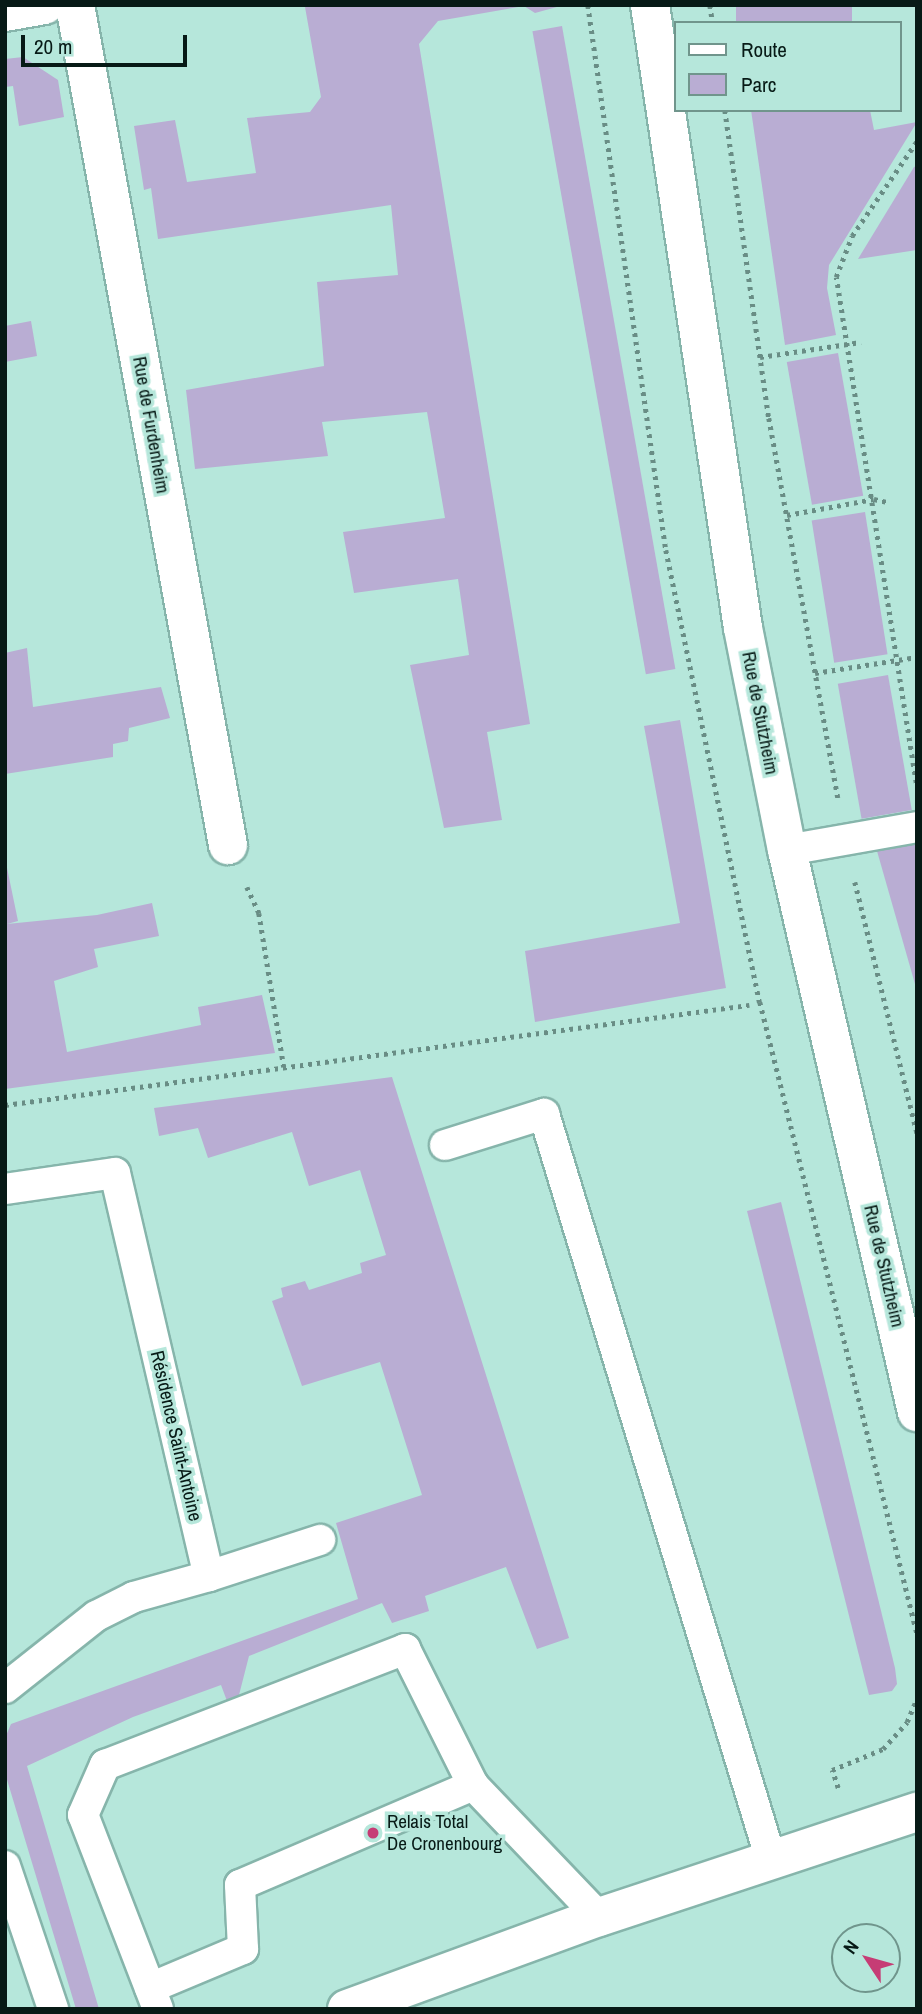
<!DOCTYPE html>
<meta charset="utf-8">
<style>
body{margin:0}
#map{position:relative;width:922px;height:2014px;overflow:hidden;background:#b6e7db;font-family:"Archivo Narrow",sans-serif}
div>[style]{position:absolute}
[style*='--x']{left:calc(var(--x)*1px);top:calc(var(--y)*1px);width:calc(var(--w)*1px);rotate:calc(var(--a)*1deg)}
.green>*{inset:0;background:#b9add3;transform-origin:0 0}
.path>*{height:4.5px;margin-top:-2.25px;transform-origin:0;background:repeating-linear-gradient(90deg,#698d85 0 3.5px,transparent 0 8.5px)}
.roads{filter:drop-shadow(2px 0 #86b5ab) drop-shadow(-2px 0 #86b5ab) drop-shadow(0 2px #86b5ab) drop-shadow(0 -2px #86b5ab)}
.service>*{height:30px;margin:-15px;padding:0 15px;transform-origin:15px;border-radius:15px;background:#fff}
.minor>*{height:38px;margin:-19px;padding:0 19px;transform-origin:19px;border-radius:19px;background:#fff}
.tertiary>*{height:38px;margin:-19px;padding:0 19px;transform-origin:19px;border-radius:19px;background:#fff}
.secondary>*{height:38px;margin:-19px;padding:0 19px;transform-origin:19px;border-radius:19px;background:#fff}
.dots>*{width:19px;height:19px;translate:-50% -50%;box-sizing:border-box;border:4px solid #b6e7db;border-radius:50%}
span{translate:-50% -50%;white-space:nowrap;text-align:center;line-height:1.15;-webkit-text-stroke:7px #b6e7db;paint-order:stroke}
.street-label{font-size:19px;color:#071a16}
.poi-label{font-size:19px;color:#071a16}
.left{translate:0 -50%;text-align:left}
.frame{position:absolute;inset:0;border:7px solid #071a16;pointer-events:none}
.legend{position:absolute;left:674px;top:21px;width:228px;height:91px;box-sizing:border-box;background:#b6e7db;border:2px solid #70958c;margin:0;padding:9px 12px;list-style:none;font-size:21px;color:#071a16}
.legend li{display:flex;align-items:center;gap:14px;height:35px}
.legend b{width:35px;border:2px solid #70958c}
.north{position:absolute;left:831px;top:1923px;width:70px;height:70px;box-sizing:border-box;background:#b6e7db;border:2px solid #70958c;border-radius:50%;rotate:306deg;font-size:19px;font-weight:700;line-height:28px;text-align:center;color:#071a16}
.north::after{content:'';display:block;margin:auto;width:24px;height:32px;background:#c63c75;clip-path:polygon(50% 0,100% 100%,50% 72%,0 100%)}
.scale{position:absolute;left:21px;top:35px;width:166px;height:32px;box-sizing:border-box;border:4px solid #071a16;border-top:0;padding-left:9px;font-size:21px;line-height:24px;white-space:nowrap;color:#071a16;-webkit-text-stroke:5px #b6e7db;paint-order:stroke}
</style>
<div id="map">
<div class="green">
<div style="clip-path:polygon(564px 5px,535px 13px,524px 6px,438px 21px,419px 44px,530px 724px,487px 732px,502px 820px,444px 828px,410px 665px,469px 655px,458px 579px,354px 593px,343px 532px,445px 518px,427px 412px,322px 422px,328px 456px,195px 469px,186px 390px,324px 366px,317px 282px,398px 275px,391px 205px,158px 239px,151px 188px,144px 190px,134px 126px,175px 120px,187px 182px,256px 173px,247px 118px,310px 112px,321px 97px,305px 7px)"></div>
<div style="left:736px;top:5px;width:116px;height:18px"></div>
<div style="left:562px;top:26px;width:653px;height:30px;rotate:80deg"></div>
<div style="clip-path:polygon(23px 57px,58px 80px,64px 117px,19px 126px,13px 86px,5px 87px,5px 59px)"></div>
<div style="clip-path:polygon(751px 110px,870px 110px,874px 130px,917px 122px,829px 265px,827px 288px,836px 335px,785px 345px)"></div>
<div style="clip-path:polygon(917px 166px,917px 250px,858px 259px,914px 167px)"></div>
<div style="clip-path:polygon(31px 321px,37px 356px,5px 362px,5px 326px)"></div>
<div style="left:838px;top:353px;width:145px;height:52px;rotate:80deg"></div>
<div style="left:865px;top:512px;width:144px;height:54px;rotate:81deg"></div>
<div style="clip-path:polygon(27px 648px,33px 707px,161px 687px,170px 718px,129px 728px,128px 741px,113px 744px,113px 757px,5px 774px,5px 653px)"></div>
<div style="left:888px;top:675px;width:137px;height:51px;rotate:80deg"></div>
<div style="clip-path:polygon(680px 720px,726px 988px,535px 1022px,525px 951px,680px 923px,644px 726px)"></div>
<div style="clip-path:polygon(917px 844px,917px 991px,877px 851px)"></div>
<div style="clip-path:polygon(5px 858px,18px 921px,7px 924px,97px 915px,152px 903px,159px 936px,94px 949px,98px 967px,54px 981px,67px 1052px,201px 1025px,198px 1007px,262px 995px,275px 1053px,5px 1089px)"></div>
<div style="clip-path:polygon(392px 1077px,569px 1638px,537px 1649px,506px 1567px,425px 1596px,429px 1611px,392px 1623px,382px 1603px,249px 1656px,239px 1695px,227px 1701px,221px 1685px,133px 1717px,27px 1766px,99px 2009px,76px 2009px,5px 1773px,5px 1738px,11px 1724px,358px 1599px,336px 1523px,422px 1495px,380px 1362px,302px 1386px,272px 1301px,283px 1297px,281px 1288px,305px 1281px,309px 1290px,362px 1273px,360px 1263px,386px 1255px,360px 1170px,309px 1186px,292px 1132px,208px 1158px,198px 1128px,159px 1136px,154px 1108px)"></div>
<div style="clip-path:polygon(781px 1202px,895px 1668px,897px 1684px,892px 1691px,869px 1695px,747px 1211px)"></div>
</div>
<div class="path">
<div style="--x:588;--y:5;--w:551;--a:81.86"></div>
<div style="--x:666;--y:550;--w:462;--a:78.3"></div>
<div style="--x:760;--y:1002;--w:650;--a:76.03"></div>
<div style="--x:710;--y:5;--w:18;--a:81"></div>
<div style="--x:725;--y:110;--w:311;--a:81.9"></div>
<div style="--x:769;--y:418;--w:386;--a:79.7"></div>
<div style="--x:760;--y:357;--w:102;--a:-8.4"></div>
<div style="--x:787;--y:515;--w:88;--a:-10.4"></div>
<div style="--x:874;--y:499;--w:13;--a:13"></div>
<div style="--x:815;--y:673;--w:103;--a:-8.9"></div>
<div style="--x:916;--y:783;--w:512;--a:-98.98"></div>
<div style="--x:836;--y:277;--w:44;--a:-68.7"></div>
<div style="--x:852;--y:236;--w:115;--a:-55.6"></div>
<div style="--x:855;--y:882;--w:259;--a:76.1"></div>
<div style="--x:247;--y:887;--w:29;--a:65"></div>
<div style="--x:259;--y:913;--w:156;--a:80.8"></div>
<div style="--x:5;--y:1105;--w:751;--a:-7.66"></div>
<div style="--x:838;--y:1788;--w:19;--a:-108"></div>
<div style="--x:832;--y:1770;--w:55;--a:-22.4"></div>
<div style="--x:883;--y:1749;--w:36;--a:-48"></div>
<div style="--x:907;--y:1722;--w:25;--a:-67"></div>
</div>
<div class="roads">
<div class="service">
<div style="--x:787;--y:850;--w:132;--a:-10"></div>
<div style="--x:445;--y:1145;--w:104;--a:-17.4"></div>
<div style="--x:544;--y:1114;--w:783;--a:73.07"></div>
<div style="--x:5;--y:1189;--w:111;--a:-8.3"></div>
<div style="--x:115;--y:1173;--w:414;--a:76.9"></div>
<div style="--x:209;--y:1576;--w:78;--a:164.4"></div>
<div style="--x:134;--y:1597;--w:42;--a:153.4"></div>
<div style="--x:96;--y:1616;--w:116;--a:141.6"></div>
<div style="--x:209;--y:1576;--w:117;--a:-18"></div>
<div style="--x:5;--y:1866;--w:151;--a:71.4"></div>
<div style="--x:150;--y:1988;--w:101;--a:-22.8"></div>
<div style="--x:243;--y:1949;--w:64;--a:-92.7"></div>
<div style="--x:240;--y:1885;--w:254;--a:-23.2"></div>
<div style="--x:473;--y:1785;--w:182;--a:46.3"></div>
<div style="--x:158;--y:2009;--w:208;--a:-111.1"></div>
<div style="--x:83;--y:1815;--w:55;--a:-66.3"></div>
<div style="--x:105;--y:1765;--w:322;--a:-21.1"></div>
<div style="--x:405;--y:1649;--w:152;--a:63.4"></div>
</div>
<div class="minor">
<div style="--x:75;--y:5;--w:854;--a:79.68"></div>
<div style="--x:5;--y:12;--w:40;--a:-10"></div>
</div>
<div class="tertiary">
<div style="--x:650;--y:5;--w:630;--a:81.51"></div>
<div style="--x:743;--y:628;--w:226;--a:78.8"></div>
<div style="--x:787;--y:850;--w:577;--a:76.98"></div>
</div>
<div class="secondary">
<div style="--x:347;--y:2009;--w:268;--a:-20.1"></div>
<div style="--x:599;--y:1917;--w:335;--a:-18.3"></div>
</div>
</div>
<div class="dots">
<div style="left:373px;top:1833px;background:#c63c75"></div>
</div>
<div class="street-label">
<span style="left:151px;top:425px;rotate:80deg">Rue de Furdenheim</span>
<span style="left:760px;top:713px;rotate:79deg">Rue de Stutzheim</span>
<span style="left:884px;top:1266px;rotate:77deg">Rue de Stutzheim</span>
<span style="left:176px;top:1436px;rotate:77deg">Résidence Saint-Antoine</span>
</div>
<div class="poi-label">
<span class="left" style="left:387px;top:1833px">Relais Total<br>De Cronenbourg</span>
</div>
<div class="frame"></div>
<ul class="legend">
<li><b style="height:9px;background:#fff"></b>Route</li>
<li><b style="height:19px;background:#b9add3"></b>Parc</li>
</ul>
<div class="north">N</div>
<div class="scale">20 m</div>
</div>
